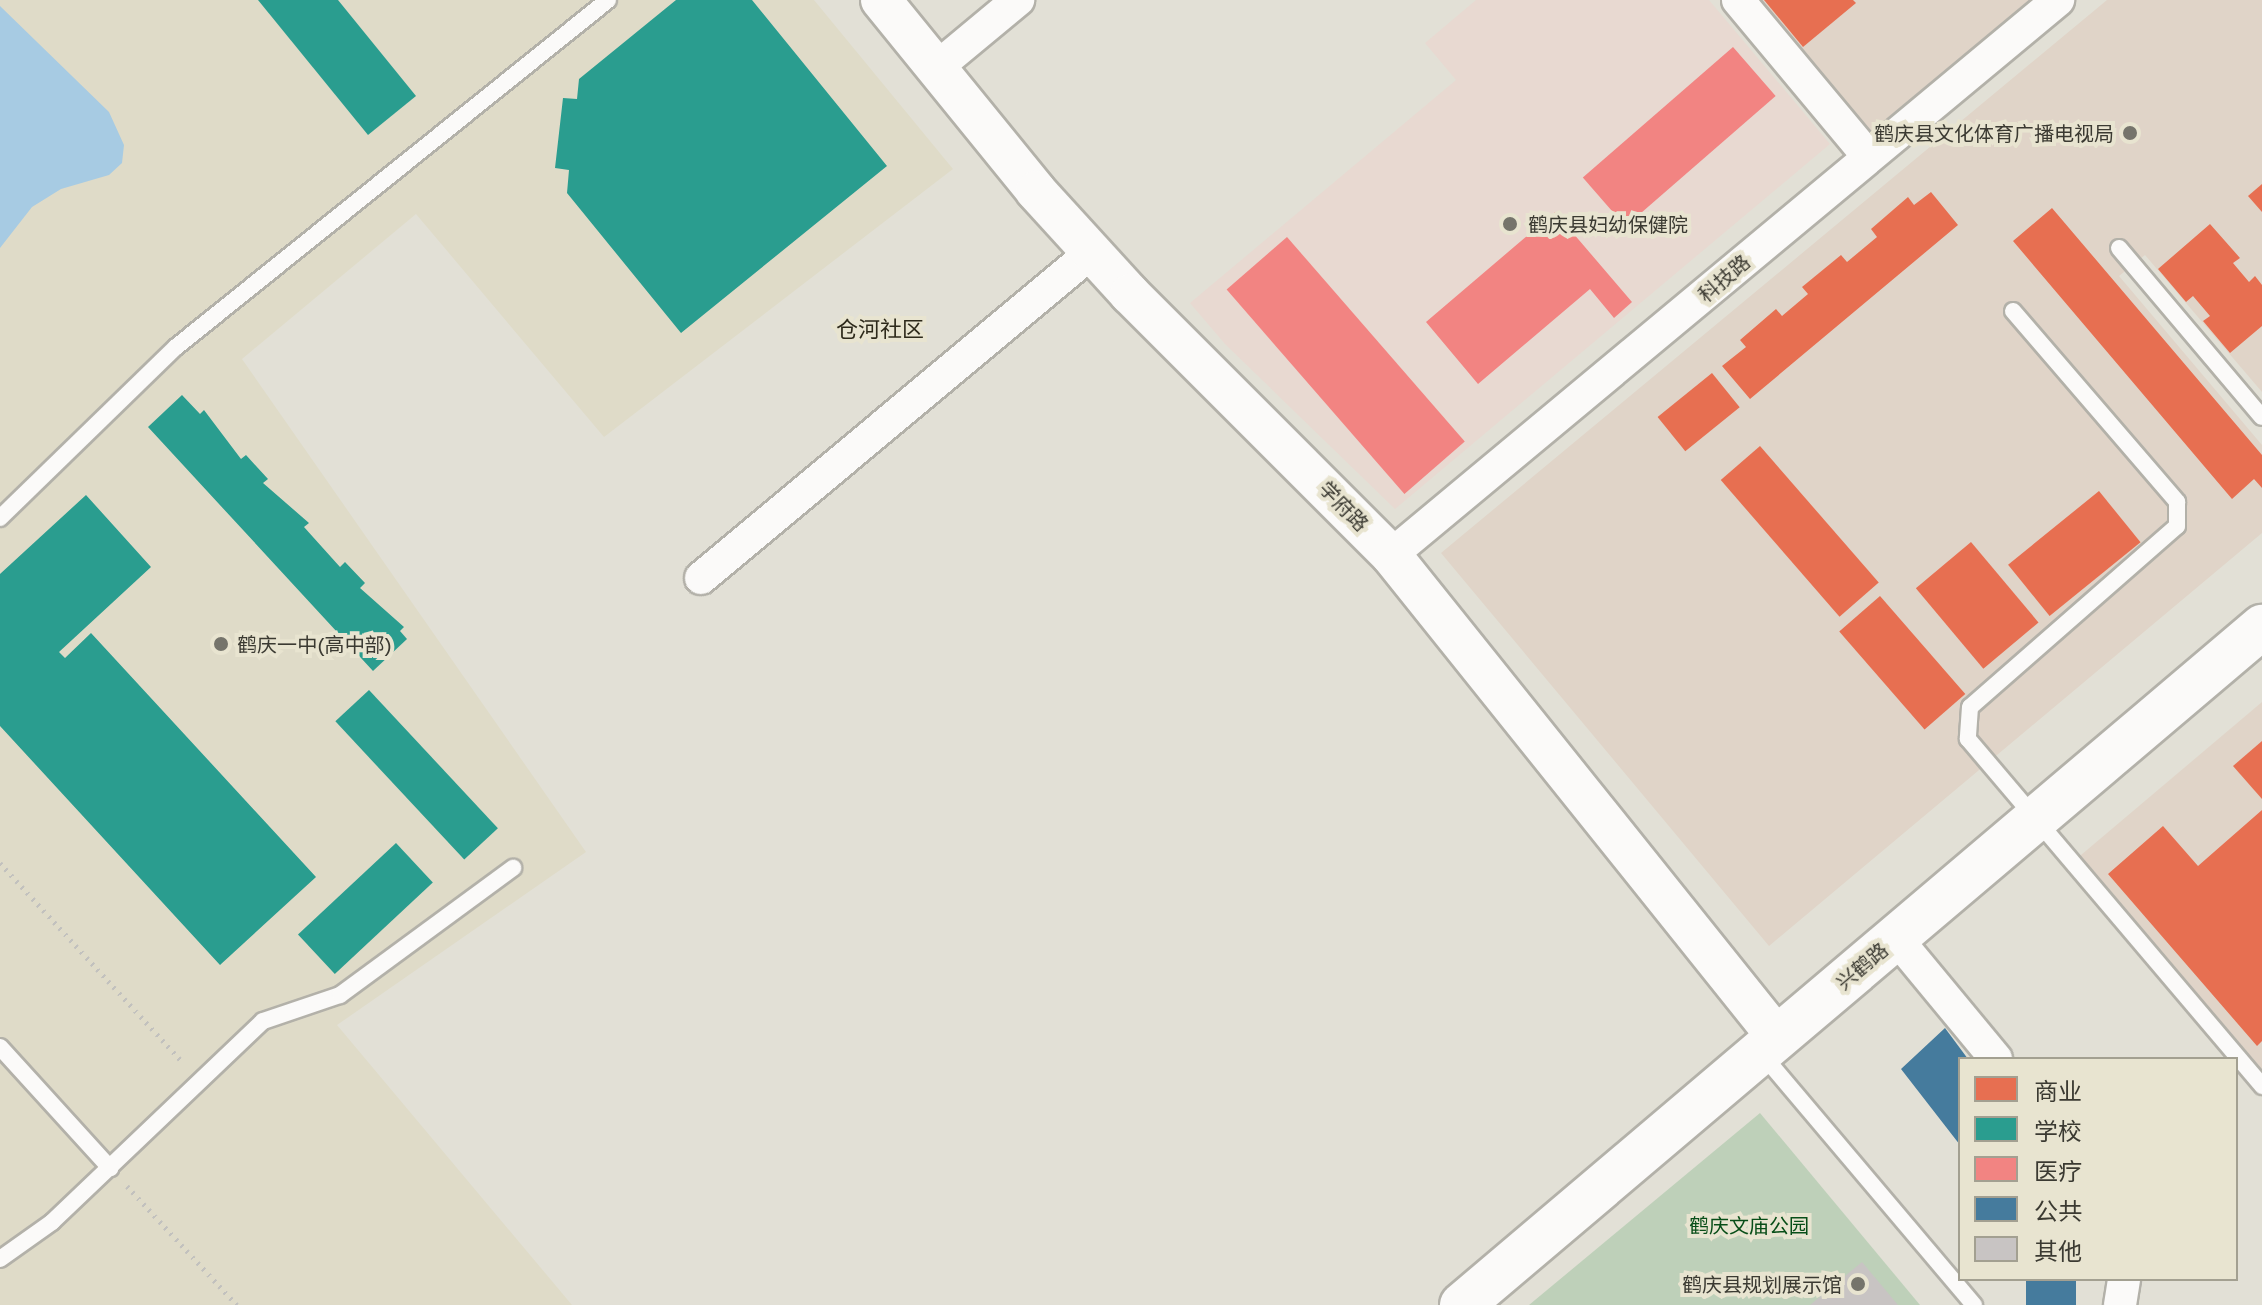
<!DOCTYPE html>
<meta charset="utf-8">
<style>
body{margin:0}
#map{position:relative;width:2262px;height:1305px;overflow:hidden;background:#e2e0d6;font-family:"Golos Text","Noto Sans SC",sans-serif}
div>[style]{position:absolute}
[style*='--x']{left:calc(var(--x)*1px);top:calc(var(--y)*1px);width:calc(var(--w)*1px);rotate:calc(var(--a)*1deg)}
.commercial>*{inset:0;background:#e0d4c8}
.built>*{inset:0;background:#dfdbc8}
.medical>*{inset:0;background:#e8d9d1}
.green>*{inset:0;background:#bed0b9}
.water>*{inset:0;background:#a7cbe3}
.shops>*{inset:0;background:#e76f51;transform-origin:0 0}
.schools>*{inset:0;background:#2a9d8f;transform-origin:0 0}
.health>*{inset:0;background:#f28482;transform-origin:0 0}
.public>*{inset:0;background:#457b9d;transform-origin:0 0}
.building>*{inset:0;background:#c8c4c3}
.path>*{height:5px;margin-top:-2.5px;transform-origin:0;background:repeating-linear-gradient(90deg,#c2c1be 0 2px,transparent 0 8px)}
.roads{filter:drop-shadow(2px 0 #b3b1a9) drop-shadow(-2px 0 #b3b1a9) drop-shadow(0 2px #b3b1a9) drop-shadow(0 -2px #b3b1a9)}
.service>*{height:16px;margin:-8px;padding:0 8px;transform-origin:8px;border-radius:8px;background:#fbfaf9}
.minor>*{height:32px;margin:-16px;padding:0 16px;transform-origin:16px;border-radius:16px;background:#fbfaf9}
.tertiary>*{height:40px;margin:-20px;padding:0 20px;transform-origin:20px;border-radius:20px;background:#fbfaf9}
.secondary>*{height:44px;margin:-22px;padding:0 22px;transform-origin:22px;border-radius:22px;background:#fbfaf9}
.dots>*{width:22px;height:22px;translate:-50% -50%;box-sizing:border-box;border:4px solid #e8e4d0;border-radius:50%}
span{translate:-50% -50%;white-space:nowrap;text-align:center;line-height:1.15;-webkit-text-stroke:8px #e8e4d0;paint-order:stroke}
.poi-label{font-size:20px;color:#3b3a32}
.right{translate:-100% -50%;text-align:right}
.left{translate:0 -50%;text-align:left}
.street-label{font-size:20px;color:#3b3a32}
.park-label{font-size:20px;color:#084e18}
.neighbourhood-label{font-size:22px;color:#2d291a}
.legend{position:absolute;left:1958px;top:1057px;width:280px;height:224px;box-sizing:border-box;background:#e8e4d0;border:2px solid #a3a091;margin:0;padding:10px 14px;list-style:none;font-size:24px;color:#3b3a32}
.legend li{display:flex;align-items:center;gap:16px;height:40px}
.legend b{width:40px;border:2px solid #a3a091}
</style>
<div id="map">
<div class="commercial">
<div style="clip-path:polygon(1754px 0,2031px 0,1868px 139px)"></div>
<div style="clip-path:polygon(2107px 0,2262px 0,2262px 392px,2145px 255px,2119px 276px,2262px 445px,2262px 533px,1769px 946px,1441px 553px)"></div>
<div style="clip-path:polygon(2262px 702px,2262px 1096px,2068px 866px)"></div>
</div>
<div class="built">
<div style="clip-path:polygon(0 0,814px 0,953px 169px,604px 437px,416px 214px,242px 359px,586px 852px,337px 1025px,572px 1305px,0 1305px)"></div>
</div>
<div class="medical">
<div style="clip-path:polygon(1476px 0,1709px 0,1830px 144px,1395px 509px,1225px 344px,1190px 303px,1456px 80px,1425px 43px)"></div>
</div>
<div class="green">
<div style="clip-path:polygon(1760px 1113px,1920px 1305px,1529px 1305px)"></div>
</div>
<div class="water">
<div style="clip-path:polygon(0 6px,109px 112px,124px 145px,122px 163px,109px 175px,61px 189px,32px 207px,0 248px)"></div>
</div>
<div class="shops">
<div style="clip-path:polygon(1764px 0,1853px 0,1856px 3px,1803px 47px)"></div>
<div style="clip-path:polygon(2262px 184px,2262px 212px,2248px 196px)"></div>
<div style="clip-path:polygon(1931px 192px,1958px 225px,1750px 399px,1722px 366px,1746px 347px,1740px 340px,1776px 309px,1782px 316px,1808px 294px,1802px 287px,1841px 255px,1847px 262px,1877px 237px,1871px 229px,1908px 197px,1914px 205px)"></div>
<div style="clip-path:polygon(2052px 208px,2262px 455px,2262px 488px,2254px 479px,2232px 499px,2013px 241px)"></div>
<div style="clip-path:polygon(2210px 224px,2240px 258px,2233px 263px,2249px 282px,2255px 276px,2262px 285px,2262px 326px,2230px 353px,2203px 321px,2210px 316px,2193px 296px,2186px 302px,2158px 269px)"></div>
<div style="left:1712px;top:373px;width:44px;height:70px;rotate:51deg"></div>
<div style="left:1760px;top:446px;width:181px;height:52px;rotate:49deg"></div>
<div style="left:2099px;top:491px;width:66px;height:117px;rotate:51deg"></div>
<div style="left:1971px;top:542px;width:105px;height:72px;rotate:50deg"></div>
<div style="left:1880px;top:596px;width:130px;height:54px;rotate:49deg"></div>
<div style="clip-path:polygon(2262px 741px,2262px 799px,2233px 766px)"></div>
<div style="clip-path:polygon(2262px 810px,2262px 1041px,2257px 1046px,2108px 874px,2163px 826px,2198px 866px)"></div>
</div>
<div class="schools">
<div style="clip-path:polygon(258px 0,338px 0,416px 96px,368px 135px)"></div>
<div style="clip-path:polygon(676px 0,752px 0,887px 166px,681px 333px,567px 193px,569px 170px,555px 168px,563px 98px,577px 99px,579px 79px)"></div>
<div style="clip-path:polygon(182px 395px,200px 414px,204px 410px,241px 459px,246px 455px,268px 479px,263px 483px,309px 523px,304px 527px,340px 567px,345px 562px,365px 583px,360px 588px,404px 627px,400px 631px,407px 639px,373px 671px,148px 427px)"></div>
<div style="clip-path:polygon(86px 495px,151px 567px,59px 652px,65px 658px,91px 633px,316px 877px,220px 965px,0 726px,0 574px)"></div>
<div style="left:369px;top:690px;width:189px;height:46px;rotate:47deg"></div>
<div style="left:396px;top:843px;width:54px;height:134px;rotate:47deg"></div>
</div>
<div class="health">
<div style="left:1733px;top:47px;width:65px;height:199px;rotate:49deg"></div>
<div style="clip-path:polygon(1555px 212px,1632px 302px,1614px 318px,1590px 289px,1478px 384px,1426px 322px)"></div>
<div style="left:1287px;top:237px;width:271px;height:80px;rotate:49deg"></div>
</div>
<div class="public">
<div style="clip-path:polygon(1945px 1028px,1968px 1059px,1960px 1059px,1960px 1145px,1901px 1069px)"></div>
<div style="left:2026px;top:1279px;width:50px;height:26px"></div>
</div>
<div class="building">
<div style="clip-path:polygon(1862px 1262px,1898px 1305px,1810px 1305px)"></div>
</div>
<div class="path">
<div style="--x:0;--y:863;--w:271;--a:47.5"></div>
<div style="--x:127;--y:1186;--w:162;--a:47.3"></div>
</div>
<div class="roads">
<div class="service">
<div style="--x:2119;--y:248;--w:221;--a:49.8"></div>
<div style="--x:2013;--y:311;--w:252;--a:49.3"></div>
<div style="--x:2177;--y:502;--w:24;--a:90"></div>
<div style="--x:2177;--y:526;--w:275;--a:138.8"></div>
<div style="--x:1970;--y:707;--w:32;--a:94"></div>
<div style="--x:1968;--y:739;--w:455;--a:49.7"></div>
<div style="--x:0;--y:518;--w:245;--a:-44.2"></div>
<div style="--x:176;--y:347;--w:554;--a:-38.77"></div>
<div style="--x:0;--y:1047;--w:164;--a:47.7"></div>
<div style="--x:1761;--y:1053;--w:330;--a:49.8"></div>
<div style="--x:0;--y:1259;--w:64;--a:-35.4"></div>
<div style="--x:52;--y:1222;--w:291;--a:-43.6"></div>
<div style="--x:263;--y:1021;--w:81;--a:-18.7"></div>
<div style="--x:340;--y:995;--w:215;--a:-36.3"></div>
</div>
<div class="minor">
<div style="--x:1738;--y:0;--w:204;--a:50.2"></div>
<div style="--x:936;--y:68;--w:107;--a:-39.7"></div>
<div style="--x:1391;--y:555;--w:868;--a:-39.76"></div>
<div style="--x:701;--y:578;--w:509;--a:-39.82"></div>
<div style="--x:1896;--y:938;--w:157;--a:50.4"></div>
<div style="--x:2120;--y:1305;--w:26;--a:-81"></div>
</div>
<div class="tertiary">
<div style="--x:881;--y:0;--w:246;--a:50.9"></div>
<div style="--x:1036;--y:191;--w:139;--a:47.6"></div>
<div style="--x:1130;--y:294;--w:369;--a:45"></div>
<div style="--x:1391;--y:555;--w:619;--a:51.3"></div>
</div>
<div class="secondary">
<div style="--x:1462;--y:1305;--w:1049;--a:-40.28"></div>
</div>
</div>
<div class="dots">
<div style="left:2130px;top:133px;background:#75746b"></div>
<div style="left:1510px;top:224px;background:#75746b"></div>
<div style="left:221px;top:644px;background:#75746b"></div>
<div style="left:1858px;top:1284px;background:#75746b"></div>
</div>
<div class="poi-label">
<span class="right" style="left:2114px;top:133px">鹤庆县文化体育广播电视局</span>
<span class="left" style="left:1528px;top:224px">鹤庆县妇幼保健院</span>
<span class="left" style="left:237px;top:644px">鹤庆一中(高中部)</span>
<span class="right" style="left:1842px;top:1284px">鹤庆县规划展示馆</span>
</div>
<div class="street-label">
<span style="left:1724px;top:278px;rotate:-40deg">科技路</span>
<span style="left:1344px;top:506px;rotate:46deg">学府路</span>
<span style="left:1862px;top:966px;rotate:-40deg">兴鹤路</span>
</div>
<div class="park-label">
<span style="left:1749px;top:1225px">鹤庆文庙公园</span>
</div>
<div class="neighbourhood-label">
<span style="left:880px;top:329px">仓河社区</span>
</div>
<ul class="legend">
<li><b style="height:22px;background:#e76f51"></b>商业</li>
<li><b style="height:22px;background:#2a9d8f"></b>学校</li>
<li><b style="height:22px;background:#f28482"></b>医疗</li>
<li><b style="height:22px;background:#457b9d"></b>公共</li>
<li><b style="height:22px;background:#c8c4c3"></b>其他</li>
</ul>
</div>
